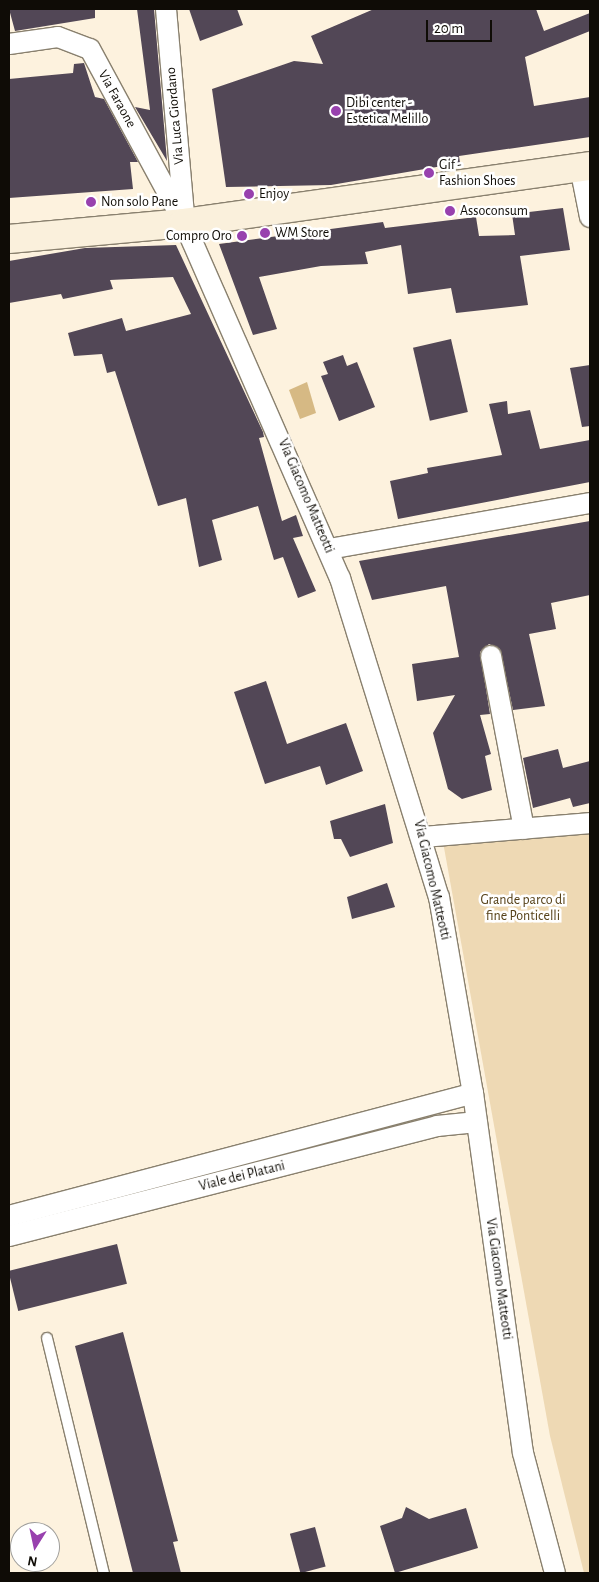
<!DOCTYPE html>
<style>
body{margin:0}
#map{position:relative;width:599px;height:1582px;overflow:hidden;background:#fdf2de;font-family:"Alegreya Sans",sans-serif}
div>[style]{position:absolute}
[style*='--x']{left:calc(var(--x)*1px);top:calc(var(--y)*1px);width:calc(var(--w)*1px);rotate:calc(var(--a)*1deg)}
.green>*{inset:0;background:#eed9b4}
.water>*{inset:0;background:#d6b984}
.building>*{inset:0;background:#524756;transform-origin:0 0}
.roads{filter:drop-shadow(1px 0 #89806e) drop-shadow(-1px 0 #89806e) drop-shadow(0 1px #89806e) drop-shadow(0 -1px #89806e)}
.service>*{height:10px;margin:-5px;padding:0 5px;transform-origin:5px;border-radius:5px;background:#fff}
.minor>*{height:20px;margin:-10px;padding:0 10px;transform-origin:10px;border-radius:10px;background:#fff}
.secondary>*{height:28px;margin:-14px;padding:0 14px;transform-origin:14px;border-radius:14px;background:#faf0dc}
.dots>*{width:14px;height:14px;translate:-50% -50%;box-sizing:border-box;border:2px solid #fff;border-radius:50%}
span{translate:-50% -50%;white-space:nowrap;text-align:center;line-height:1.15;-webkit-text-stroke:5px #fff;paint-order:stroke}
.street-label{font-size:14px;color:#0f0c06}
.poi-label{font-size:14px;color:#0f0c06}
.left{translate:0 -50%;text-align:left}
.right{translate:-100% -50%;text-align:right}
.park-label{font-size:14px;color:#564118}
.frame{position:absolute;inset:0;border:10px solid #0f0c06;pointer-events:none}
.north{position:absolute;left:10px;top:1522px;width:50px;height:50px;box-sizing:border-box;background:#fff;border:1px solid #9f9e9b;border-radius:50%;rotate:190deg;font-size:14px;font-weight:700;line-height:20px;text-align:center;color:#0f0c06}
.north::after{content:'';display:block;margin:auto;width:18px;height:22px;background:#9841ae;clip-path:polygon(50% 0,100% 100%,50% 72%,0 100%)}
.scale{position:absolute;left:426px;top:20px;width:66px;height:22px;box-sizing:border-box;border:2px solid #0f0c06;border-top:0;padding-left:6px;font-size:15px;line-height:18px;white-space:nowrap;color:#0f0c06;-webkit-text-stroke:4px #fff;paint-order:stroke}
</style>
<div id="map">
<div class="green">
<div style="clip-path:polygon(590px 832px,590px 1573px,584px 1573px,550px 1436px,443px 842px)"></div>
</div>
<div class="water">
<div style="clip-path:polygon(307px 382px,316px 413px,300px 419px,289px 390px)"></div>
</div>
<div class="building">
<div style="clip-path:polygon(9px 9px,95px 9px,95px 18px,15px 31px)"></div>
<div style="clip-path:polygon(137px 9px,154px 9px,167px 161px,135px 107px,150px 110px)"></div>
<div style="clip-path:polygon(189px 9px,237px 9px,243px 25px,200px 41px)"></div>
<div style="clip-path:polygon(374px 9px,536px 9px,544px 31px,590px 13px,590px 31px,525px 57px,534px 106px,590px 97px,590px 137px,459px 156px,460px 163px,331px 185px,226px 187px,212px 89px,294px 61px,323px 64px,311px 36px)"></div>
<div style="clip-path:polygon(84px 63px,95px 97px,104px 99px,138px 162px,130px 162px,133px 189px,9px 198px,9px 79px,73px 73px,74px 64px)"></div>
<div style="clip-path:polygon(563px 208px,570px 250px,520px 256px,528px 305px,456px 313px,451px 288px,408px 294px,401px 245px,365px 252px,368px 264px,321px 266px,259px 277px,277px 329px,253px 335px,219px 244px,383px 222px,385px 228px,476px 217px,479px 236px,515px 235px,512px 214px)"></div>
<div style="clip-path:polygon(176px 245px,263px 432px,264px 437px,259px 438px,282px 521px,296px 515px,303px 536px,293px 538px,316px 591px,298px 598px,283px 557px,274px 560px,258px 506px,212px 520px,222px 560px,199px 567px,186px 498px,158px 506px,115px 371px,107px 373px,102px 354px,74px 356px,68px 333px,122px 318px,126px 331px,191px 314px,173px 277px,110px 280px,113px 289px,63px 299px,61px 294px,9px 303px,9px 261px,85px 248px)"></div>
<div style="left:451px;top:339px;width:75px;height:39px;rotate:77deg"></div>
<div style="clip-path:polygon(343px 355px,347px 366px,357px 362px,375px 407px,339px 421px,321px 376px,328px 374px,323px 362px)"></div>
<div style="clip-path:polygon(590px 365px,590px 426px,582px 427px,570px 368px)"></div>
<div style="clip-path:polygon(507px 401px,508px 414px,530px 410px,540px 449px,590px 440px,590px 482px,398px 519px,390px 481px,428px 473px,427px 468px,502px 455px,489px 404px)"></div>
<div style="clip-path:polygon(590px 521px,590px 595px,551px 603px,556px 629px,529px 634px,545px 706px,513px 710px,500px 649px,489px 644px,480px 652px,490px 714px,480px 715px,491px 754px,485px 756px,492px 790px,462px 799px,448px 789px,433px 733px,455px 695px,417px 701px,412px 664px,459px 657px,446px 586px,372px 600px,359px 561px)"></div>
<div style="clip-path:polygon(266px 681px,287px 744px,346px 723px,363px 771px,326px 785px,320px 766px,265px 784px,234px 692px)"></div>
<div style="clip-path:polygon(558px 749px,563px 768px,590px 761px,590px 803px,573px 807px,570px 798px,533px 808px,523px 758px)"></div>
<div style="clip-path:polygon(385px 804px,393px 843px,350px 857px,341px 839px,334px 839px,330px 821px)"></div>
<div style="clip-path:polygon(387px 883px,395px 907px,352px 919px,347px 897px)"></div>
<div style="left:117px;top:1244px;width:41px;height:112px;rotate:76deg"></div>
<div style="clip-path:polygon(123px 1332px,178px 1541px,173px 1542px,181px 1573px,133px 1573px,75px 1346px)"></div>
<div style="clip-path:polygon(406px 1507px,429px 1519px,466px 1508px,478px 1548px,395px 1573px,380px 1526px,402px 1518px)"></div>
<div style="left:315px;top:1527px;width:41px;height:26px;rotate:75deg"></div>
</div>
<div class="roads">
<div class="service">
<div style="--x:47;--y:1338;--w:242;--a:76.4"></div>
</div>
<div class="minor">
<div style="--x:166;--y:9;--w:208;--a:85"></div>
<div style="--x:9;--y:44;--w:49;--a:-8.1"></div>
<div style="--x:58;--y:37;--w:34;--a:21"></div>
<div style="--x:90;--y:49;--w:198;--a:61.6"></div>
<div style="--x:184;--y:223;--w:388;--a:66.3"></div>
<div style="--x:340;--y:578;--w:334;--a:72.8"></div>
<div style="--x:439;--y:897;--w:199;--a:80.2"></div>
<div style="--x:473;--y:1093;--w:363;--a:82.1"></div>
<div style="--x:523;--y:1453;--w:124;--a:75.1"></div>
<div style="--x:580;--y:167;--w:51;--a:78.7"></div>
<div style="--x:329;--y:549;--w:265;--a:-10"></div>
<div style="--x:491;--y:656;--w:176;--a:79.2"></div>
<div style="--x:424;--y:837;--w:167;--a:-4.8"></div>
<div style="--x:9;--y:1216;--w:480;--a:-14.8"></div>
<div style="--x:9;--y:1236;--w:442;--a:-14.4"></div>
<div style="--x:437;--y:1126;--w:40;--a:-5.7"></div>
</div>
<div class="secondary">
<div style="--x:9;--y:239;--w:176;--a:-5.2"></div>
<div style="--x:184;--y:223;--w:410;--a:-8"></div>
</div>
</div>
<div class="dots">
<div style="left:336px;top:111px;background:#9841ae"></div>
<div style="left:429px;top:173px;background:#9841ae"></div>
<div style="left:249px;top:194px;background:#9841ae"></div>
<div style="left:91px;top:202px;background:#9841ae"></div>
<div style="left:450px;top:211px;background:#9841ae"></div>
<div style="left:265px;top:233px;background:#9841ae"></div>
<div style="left:242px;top:236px;background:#9841ae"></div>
</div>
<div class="street-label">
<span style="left:117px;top:99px;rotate:61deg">Via Faraone</span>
<span style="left:175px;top:116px;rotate:-95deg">Via Luca Giordano</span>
<span style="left:306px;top:496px;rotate:67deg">Via Giacomo Matteotti</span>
<span style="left:432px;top:880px;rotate:77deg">Via Giacomo Matteotti</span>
<span style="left:242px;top:1176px;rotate:-14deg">Viale dei Platani</span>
<span style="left:499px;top:1279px;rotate:82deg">Via Giacomo Matteotti</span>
</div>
<div class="poi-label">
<span class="left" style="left:346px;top:111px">Dibi center -<br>Estetica Melillo</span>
<span class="left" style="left:439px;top:173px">Gif -<br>Fashion Shoes</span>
<span class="left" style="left:259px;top:194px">Enjoy</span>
<span class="left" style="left:101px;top:202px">Non solo Pane</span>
<span class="left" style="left:460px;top:211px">Assoconsum</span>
<span class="left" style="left:275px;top:233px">WM Store</span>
<span class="right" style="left:232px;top:236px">Compro Oro</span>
</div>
<div class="park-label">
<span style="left:523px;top:908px">Grande parco di<br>fine Ponticelli</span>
</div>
<div class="frame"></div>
<div class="north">N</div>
<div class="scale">20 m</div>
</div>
